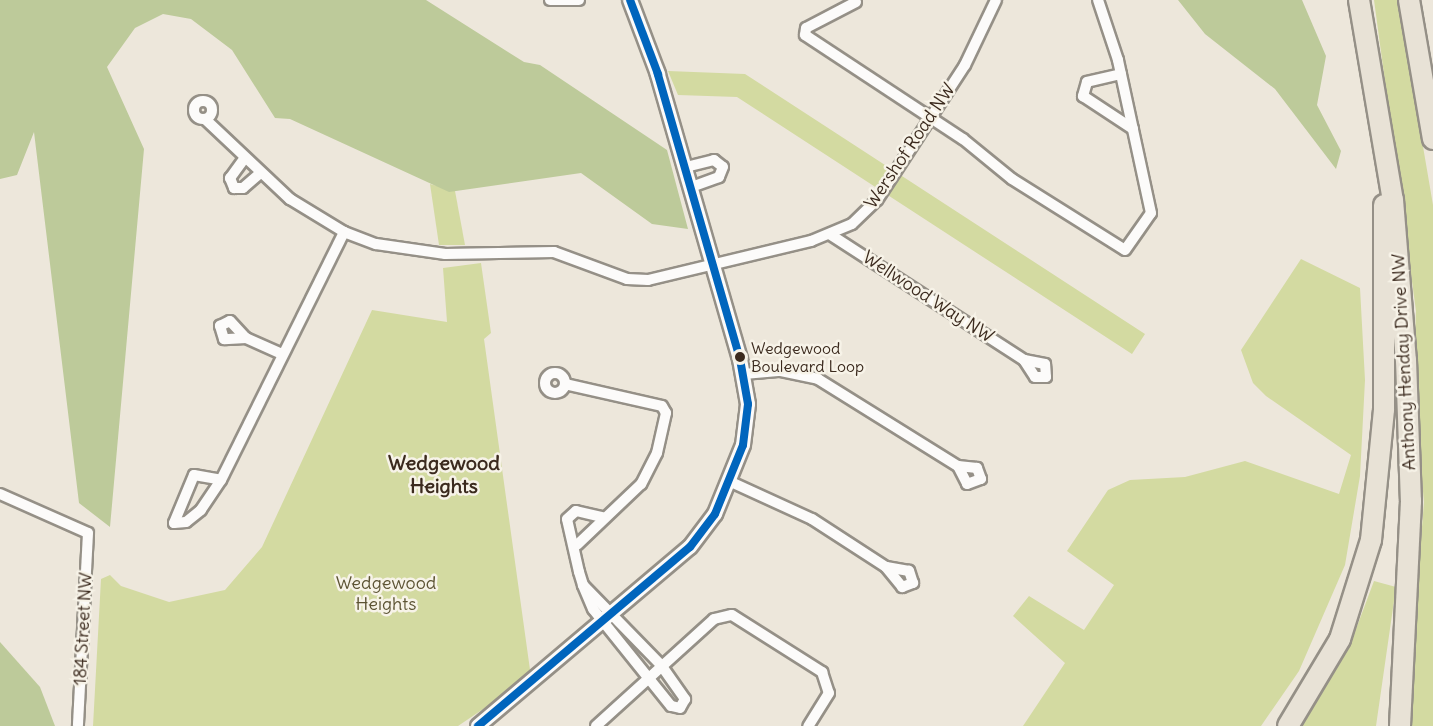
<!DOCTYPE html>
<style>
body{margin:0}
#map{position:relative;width:1433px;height:726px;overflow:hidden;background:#ede7db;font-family:Delius,sans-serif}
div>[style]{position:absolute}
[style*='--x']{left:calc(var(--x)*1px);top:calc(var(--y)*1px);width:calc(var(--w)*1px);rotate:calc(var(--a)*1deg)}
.green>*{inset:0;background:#d3daa1}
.forest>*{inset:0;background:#bdca9a}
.roads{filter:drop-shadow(2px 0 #959087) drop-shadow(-2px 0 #959087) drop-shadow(0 2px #959087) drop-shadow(0 -2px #959087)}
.minor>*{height:10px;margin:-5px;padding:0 5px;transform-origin:5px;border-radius:5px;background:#fcfbfa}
.minor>.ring{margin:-5px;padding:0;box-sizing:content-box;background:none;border:10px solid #fcfbfa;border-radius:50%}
.tertiary>*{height:14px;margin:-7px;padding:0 7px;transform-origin:7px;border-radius:7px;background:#fcfbfa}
.motorway>*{height:20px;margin:-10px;padding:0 10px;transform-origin:10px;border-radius:10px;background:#e8e2d6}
.bus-1>*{height:8px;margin:-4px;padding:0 4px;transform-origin:4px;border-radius:4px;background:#0065bd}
.dots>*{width:16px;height:16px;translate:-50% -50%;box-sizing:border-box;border:3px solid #f7f3e8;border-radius:50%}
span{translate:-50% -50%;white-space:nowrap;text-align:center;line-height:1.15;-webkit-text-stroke:5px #f7f3e8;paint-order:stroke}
.bus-label{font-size:16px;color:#3b2a1e}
.left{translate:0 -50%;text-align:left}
.street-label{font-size:18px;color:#3b2a1e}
.park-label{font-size:18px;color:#5c5333}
.neighbourhood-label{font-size:20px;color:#3b2a1e;font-weight:700}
</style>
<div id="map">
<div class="green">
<div style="clip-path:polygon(1374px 0,1398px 0,1433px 205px,1433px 726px,1406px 726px,1424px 502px,1413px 387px,1416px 311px)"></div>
<div style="clip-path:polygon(668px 71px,745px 74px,1145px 334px,1132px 354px,737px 97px,678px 95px)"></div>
<div style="clip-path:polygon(430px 184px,455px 191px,465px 245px,439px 245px)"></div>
<div style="clip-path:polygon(1301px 259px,1360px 288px,1365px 380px,1360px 476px,1345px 565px,1299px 671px,1261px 726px,1023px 726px,1065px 663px,1013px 616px,1029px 596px,1084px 630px,1114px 585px,1067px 551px,1108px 490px,1130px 480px,1185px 477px,1245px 461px,1339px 494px,1351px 455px,1266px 396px,1253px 383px,1241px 350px)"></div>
<div style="clip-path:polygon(481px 263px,491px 333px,484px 339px,531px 677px,458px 726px,93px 726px,101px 579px,110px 575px,121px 586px,169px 602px,225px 590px,262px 547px,372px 310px,447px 322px,443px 268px)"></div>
<div style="clip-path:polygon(1374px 581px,1396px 587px,1376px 726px,1297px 726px,1353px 637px)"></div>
</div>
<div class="forest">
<div style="clip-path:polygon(0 0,426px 0,524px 62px,540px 65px,667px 150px,688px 229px,652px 224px,581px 173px,449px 192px,290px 119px,275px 118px,232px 50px,191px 19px,163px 14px,135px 28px,107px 67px,144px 149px,110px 527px,79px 503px,34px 132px,17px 175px,0 179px)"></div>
<div style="clip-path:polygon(1178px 0,1302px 0,1326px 56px,1317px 105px,1341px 151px,1336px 169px,1275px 89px,1205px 34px)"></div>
<div style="clip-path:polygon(0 642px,40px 687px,55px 726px,0 726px)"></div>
</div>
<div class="roads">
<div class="minor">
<div style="--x:550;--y:0;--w:29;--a:0"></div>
<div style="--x:856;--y:2;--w:56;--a:152.5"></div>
<div style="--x:806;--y:28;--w:7;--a:98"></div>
<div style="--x:805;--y:35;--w:189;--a:33.4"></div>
<div style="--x:963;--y:139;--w:63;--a:39.2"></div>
<div style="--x:1012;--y:179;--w:133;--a:32.1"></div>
<div style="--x:1125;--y:250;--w:45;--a:-54.9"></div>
<div style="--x:1151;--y:213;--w:157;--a:-102.2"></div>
<div style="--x:1118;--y:60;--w:63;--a:-108.4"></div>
<div style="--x:1121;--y:74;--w:35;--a:167"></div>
<div style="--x:1087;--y:82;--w:15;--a:106"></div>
<div style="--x:1083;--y:96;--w:60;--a:33.4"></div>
<div class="ring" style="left:194px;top:101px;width:8px;height:8px"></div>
<div style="--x:205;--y:119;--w:117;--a:43.3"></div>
<div style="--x:290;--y:199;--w:63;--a:31.4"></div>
<div style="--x:344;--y:232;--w:34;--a:21"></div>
<div style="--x:376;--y:244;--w:70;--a:8.2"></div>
<div style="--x:445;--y:254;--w:109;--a:-1.1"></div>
<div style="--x:554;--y:252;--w:78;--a:20.3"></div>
<div style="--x:627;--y:279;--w:21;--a:3"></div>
<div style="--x:648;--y:280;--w:168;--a:-13.5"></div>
<div style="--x:811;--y:241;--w:44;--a:-22.5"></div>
<div style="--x:852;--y:224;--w:35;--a:-44"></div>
<div style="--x:877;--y:200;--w:161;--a:-56.9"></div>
<div style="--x:965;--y:65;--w:72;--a:-64.5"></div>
<div style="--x:244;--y:159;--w:24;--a:126"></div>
<div style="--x:230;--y:178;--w:11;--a:68"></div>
<div style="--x:234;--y:188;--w:9;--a:0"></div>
<div style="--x:243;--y:188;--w:23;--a:-41"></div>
<div style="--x:686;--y:167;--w:29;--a:-14"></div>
<div style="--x:714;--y:160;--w:11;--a:38"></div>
<div style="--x:723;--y:167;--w:11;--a:112"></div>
<div style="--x:719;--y:177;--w:29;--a:160"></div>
<div style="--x:831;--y:235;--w:230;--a:32.9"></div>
<div style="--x:1024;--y:360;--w:20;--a:57"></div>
<div style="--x:1035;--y:377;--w:11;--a:0"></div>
<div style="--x:1046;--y:377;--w:13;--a:-94"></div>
<div style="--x:1045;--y:364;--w:21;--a:-169"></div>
<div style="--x:246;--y:338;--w:22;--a:177"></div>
<div style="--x:224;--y:339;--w:14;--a:-107"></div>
<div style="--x:220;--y:326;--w:11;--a:-27"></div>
<div style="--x:230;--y:321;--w:23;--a:47"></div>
<div style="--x:246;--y:338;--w:39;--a:24"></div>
<div class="ring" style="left:545px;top:373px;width:10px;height:10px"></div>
<div style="--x:744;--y:374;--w:37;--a:-5"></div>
<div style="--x:781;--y:371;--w:38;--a:12"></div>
<div style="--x:818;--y:379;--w:165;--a:31.9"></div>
<div style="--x:958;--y:466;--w:20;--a:63"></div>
<div style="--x:967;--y:484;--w:15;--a:-20"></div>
<div style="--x:981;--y:479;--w:12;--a:-110"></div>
<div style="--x:977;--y:468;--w:19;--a:-174"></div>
<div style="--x:565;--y:384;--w:99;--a:12.8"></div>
<div style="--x:662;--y:406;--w:8;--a:60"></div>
<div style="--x:666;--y:413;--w:41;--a:102.7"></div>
<div style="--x:657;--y:453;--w:35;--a:117"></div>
<div style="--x:641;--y:484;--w:88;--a:136.4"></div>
<div style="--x:221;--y:480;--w:36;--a:124"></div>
<div style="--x:201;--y:510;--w:19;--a:141"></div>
<div style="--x:186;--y:522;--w:12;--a:175"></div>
<div style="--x:174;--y:523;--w:52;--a:-67.4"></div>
<div style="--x:194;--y:475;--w:27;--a:10"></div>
<div style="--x:221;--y:480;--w:277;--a:-63.6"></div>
<div style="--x:731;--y:482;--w:89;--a:24.6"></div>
<div style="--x:812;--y:519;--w:88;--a:33"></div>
<div style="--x:886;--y:567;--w:26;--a:51"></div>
<div style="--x:902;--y:587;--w:12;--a:-20"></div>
<div style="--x:913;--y:583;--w:13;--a:-108"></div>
<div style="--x:909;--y:571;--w:23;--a:-170"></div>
<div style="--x:0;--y:494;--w:96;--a:23.9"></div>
<div style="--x:88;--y:533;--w:193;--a:93"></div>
<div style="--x:583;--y:585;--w:112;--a:45.7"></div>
<div style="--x:661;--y:665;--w:42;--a:54.8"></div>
<div style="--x:685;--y:699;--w:10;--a:119"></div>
<div style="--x:680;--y:708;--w:9;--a:-167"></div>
<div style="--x:671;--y:706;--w:124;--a:-128.8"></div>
<div style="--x:593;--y:609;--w:26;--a:-113"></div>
<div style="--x:583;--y:585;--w:14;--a:-107"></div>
<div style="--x:579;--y:572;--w:54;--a:-102.8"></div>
<div style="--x:567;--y:519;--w:12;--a:-42"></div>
<div style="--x:576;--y:511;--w:27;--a:13"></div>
<div style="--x:596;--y:726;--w:159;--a:-42.2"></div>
<div style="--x:714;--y:619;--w:18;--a:-13"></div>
<div style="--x:732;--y:615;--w:107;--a:32.3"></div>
<div style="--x:822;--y:672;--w:22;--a:72"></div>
<div style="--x:829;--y:693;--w:39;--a:122"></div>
</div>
<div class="tertiary">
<div style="--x:478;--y:726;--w:277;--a:-40.2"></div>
<div style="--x:690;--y:547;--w:41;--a:-52.9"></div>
<div style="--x:715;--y:514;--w:74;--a:-67.9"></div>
<div style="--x:743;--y:445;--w:41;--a:-83"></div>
<div style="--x:748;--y:404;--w:46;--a:-100.1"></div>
<div style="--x:740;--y:359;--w:297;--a:-106.1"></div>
<div style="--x:658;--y:74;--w:79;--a:-110.7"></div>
</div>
<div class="motorway">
<div style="--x:1359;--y:0;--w:203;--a:80.4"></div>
<div style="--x:1393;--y:200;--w:161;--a:85.4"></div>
<div style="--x:1406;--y:360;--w:141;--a:88"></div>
<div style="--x:1411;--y:501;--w:225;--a:92.8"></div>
<div style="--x:1409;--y:0;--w:141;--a:80.2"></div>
<div style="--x:1288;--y:726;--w:101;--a:-59.1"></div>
<div style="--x:1340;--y:639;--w:104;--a:-72.6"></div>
<div style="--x:1371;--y:540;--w:132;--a:-84.3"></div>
<div style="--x:1384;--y:409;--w:204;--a:-90"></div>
</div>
</div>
<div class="bus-1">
<div style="--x:478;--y:726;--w:277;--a:-40.2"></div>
<div style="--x:690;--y:547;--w:41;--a:-52.9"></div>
<div style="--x:715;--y:514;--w:74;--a:-67.9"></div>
<div style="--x:743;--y:445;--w:41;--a:-83"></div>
<div style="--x:748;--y:404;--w:46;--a:-100.1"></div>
<div style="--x:740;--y:359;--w:297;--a:-106.1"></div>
<div style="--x:658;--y:74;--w:79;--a:-110.7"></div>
</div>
<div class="dots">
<div style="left:740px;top:357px;background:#3b2a1e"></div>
</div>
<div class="bus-label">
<span class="left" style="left:751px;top:357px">Wedgewood<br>Boulevard Loop</span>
</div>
<div class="street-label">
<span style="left:910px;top:146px;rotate:-56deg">Wershof Road NW</span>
<span style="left:928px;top:297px;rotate:33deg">Wellwood Way NW</span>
<span style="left:1404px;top:362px;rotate:-93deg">Anthony Henday Drive NW</span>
<span style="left:83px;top:629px;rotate:-87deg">184 Street NW</span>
</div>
<div class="park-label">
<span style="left:386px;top:594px">Wedgewood<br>Heights</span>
</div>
<div class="neighbourhood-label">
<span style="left:444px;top:474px">Wedgewood<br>Heights</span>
</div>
</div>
